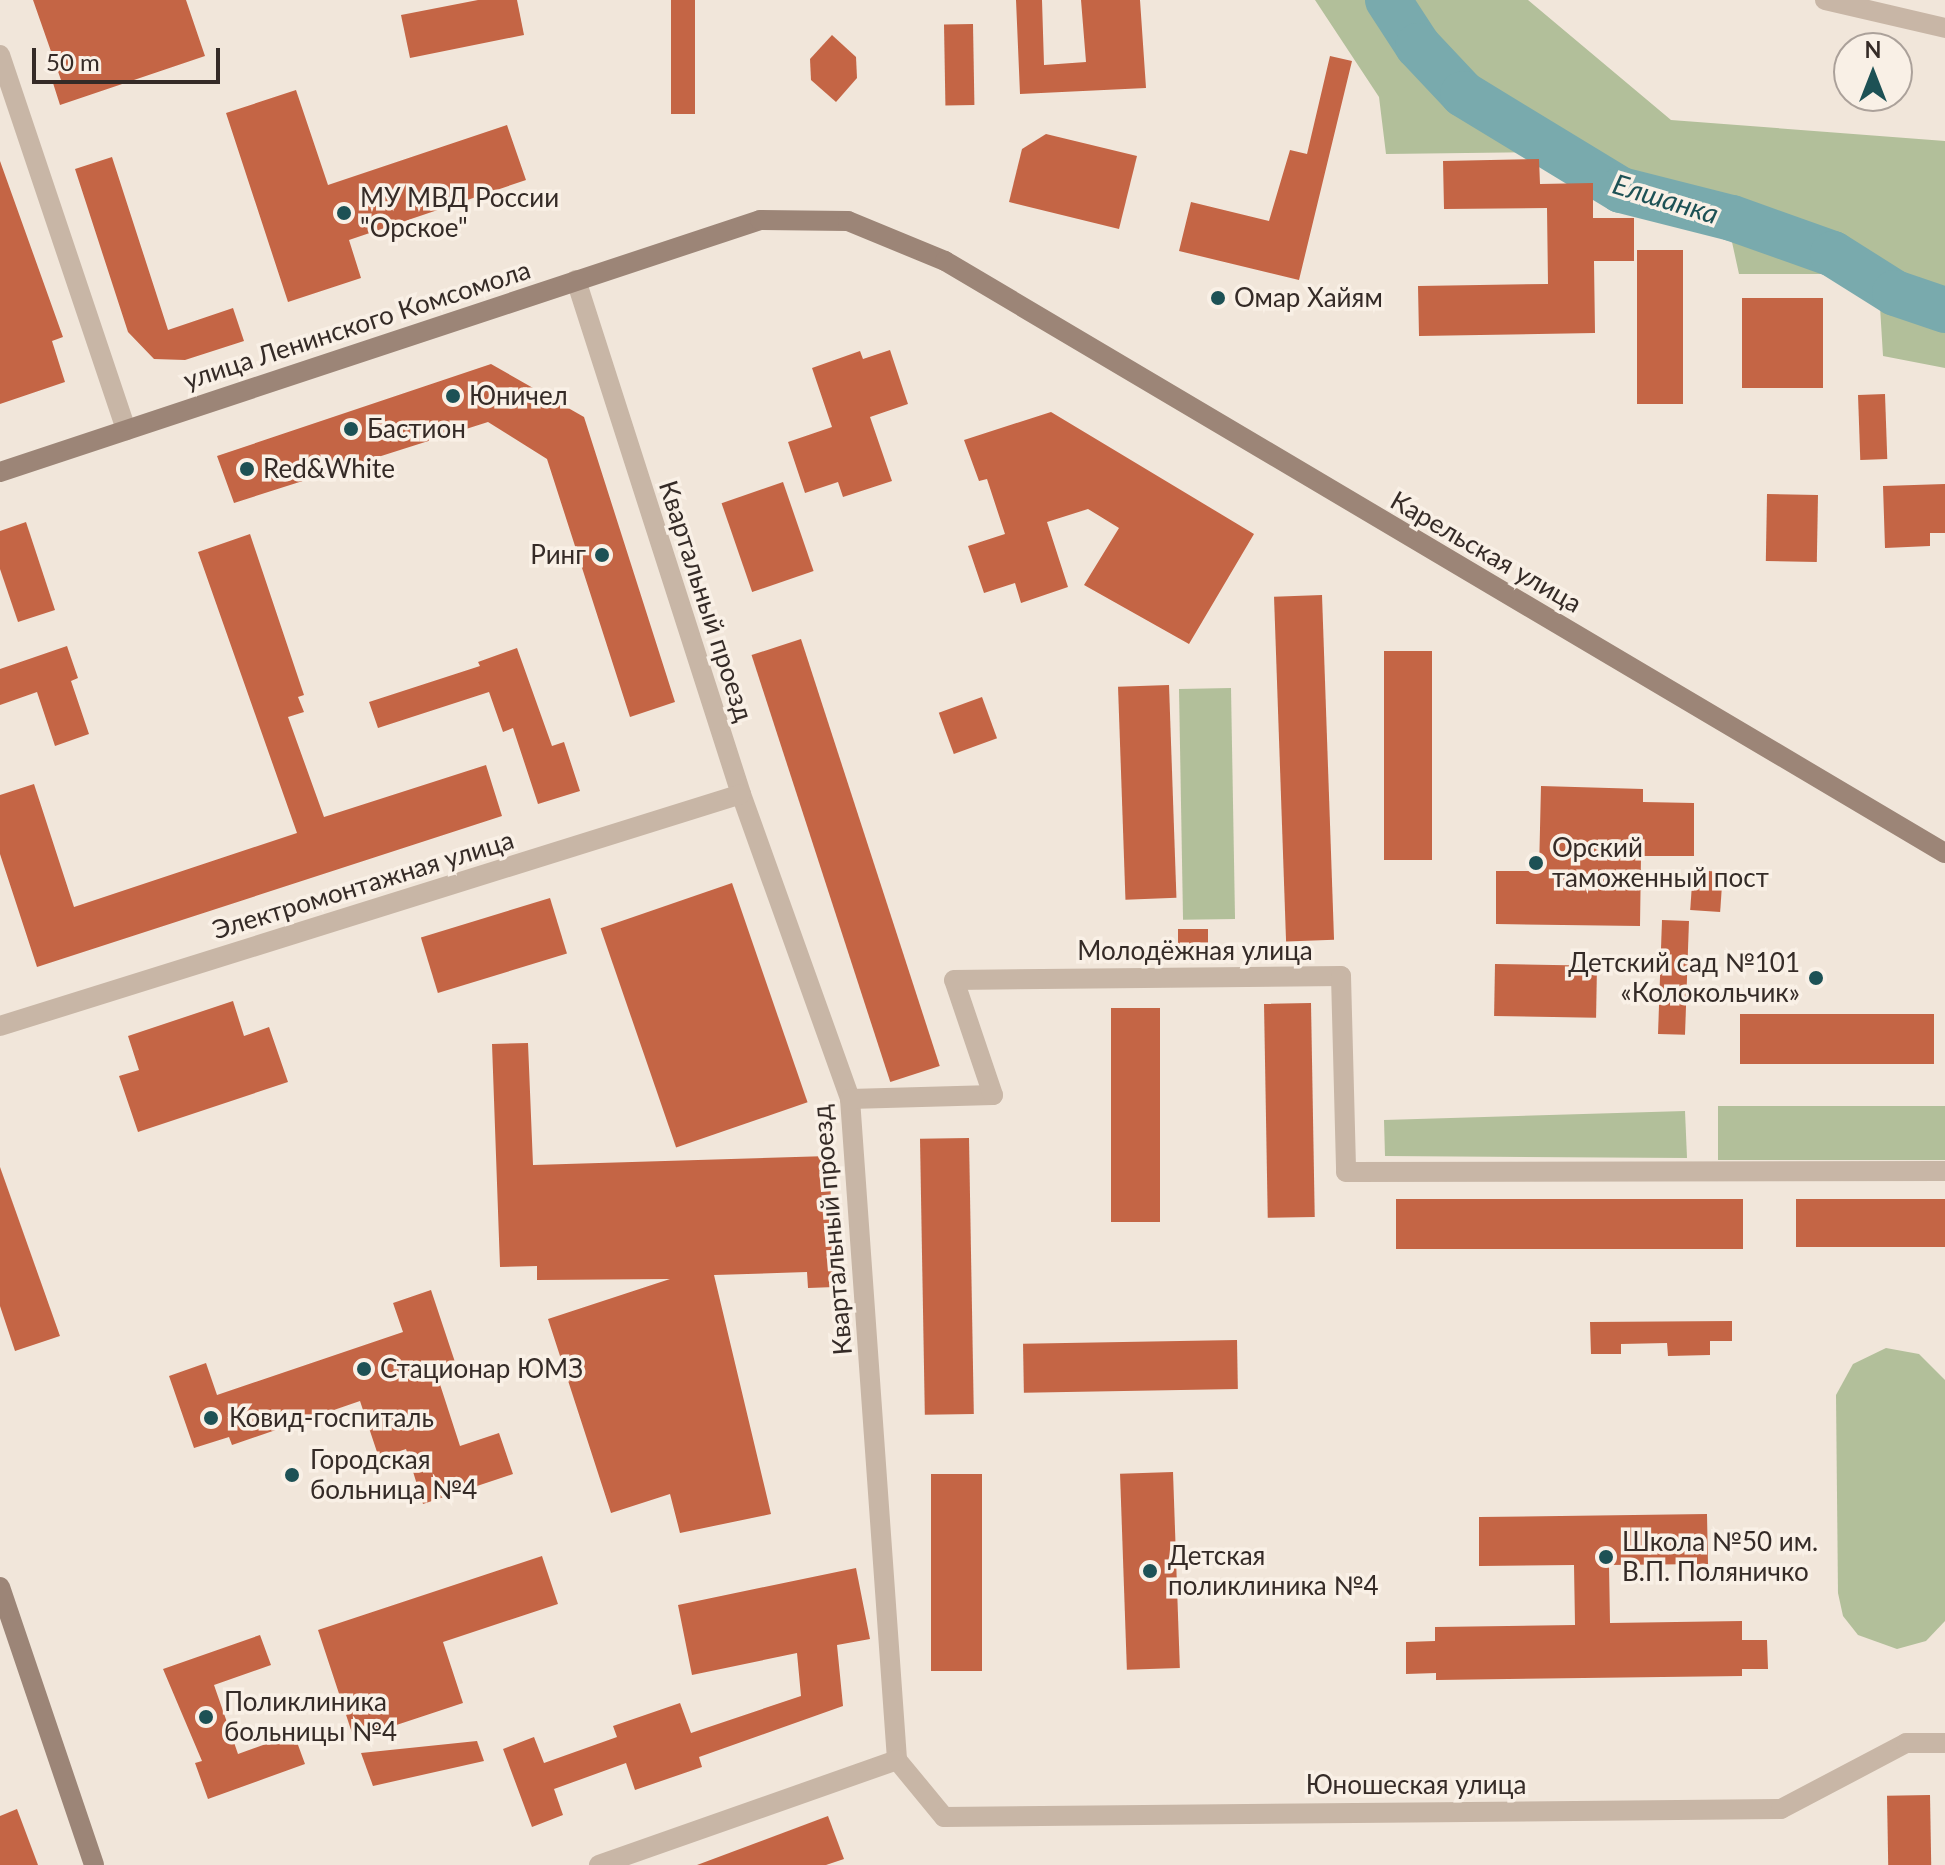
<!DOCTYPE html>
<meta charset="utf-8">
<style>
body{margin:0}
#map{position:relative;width:1945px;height:1865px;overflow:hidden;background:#f1e6da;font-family:Lato,sans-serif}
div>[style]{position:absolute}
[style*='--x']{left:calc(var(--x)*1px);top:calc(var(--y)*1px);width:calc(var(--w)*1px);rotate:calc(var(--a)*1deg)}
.green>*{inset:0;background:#b2bf9a;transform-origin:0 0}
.river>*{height:46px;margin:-23px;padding:0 23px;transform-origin:23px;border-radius:23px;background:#79aaad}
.building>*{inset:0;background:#c46545;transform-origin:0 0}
.street>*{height:20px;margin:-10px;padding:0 10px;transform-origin:10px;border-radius:10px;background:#c8b6a6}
.secondary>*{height:20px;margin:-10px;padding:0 10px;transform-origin:10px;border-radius:10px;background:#9c8577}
.dots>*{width:22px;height:22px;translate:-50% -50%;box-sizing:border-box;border:4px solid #f9f0e6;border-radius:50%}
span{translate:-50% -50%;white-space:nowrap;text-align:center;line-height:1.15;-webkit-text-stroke:7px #f9f0e6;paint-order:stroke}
.poi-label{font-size:26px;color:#352b27}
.left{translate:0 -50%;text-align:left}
.right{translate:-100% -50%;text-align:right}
.street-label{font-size:26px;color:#352b27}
.water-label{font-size:28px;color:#1d5155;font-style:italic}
.north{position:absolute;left:1833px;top:32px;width:80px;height:80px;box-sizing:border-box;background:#f9f0e6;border:2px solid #aba19a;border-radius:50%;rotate:0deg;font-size:22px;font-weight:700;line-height:32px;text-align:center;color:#352b27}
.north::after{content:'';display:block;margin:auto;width:28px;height:36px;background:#1d5155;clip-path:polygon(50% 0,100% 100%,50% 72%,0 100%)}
.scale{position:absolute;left:32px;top:48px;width:188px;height:36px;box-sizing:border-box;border:4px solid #352b27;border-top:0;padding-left:10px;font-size:24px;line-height:28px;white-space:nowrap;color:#352b27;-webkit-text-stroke:6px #f9f0e6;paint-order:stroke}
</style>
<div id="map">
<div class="green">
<div style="clip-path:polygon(1315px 0,1528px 0,1671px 120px,1945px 141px,1945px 368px,1883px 356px,1878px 274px,1739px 274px,1723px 201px,1541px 152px,1386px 154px,1379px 97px)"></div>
<div style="left:1231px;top:688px;width:231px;height:52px;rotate:89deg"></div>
<div style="left:1945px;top:1106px;width:54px;height:227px;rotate:90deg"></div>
<div style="clip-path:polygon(1685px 1111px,1687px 1158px,1385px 1156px,1384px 1120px)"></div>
<div style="clip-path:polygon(1886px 1348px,1919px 1354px,1945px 1380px,1945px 1621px,1926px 1641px,1897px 1649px,1858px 1635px,1843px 1616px,1838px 1593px,1836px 1395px,1853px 1364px)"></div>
</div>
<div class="river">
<div style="--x:1388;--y:0;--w:55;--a:56.9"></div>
<div style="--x:1418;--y:46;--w:66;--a:46.8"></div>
<div style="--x:1463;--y:94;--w:185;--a:31.3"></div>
<div style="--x:1621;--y:190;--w:114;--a:14.2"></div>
<div style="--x:1732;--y:218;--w:107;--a:19.6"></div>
<div style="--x:1833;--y:254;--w:73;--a:32.2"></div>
<div style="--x:1895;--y:293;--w:53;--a:18.8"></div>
</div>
<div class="building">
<div style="clip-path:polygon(33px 0,186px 0,205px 56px,60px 105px,53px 83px,61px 80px)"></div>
<div style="clip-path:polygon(478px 0,517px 0,524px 35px,410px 58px,401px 15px)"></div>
<div style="left:671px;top:0;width:24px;height:114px"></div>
<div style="clip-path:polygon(1016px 0,1042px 0,1044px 65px,1086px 62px,1081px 0,1140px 0,1146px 88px,1020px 94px)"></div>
<div style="left:973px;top:24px;width:81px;height:29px;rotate:89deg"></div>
<div style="clip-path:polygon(832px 35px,856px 57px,857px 78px,836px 102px,811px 80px,810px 59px)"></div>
<div style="clip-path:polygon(1330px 56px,1352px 61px,1299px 280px,1179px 251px,1191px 202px,1269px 221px,1290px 150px,1307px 154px)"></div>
<div style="clip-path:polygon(296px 90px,328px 185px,507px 125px,526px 180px,349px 240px,361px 278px,288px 302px,226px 113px)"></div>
<div style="clip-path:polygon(1046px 134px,1137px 156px,1119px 229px,1009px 202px,1022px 149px)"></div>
<div style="clip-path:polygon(112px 157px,168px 330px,233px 308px,244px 341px,185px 360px,154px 359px,128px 332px,75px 169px)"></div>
<div style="clip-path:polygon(1539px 159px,1540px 184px,1593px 183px,1593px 218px,1634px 218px,1634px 261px,1594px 261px,1595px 333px,1419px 336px,1418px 286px,1548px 284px,1547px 208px,1444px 209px,1443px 161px)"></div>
<div style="clip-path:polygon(0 161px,63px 337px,52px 341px,65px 382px,0 404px)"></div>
<div style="left:1637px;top:250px;width:46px;height:154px"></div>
<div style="left:1742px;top:298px;width:81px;height:90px"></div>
<div style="clip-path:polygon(890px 350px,908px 404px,870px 417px,892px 481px,843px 497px,838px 482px,805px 493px,788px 442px,832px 427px,812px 368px,860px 351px,863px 359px)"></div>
<div style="clip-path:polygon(491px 364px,584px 417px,675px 702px,630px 717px,547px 459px,488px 422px,234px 503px,217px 456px)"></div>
<div style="left:1885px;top:394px;width:65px;height:27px;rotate:88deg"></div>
<div style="clip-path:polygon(1051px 412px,1254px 534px,1189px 644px,1084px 585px,1119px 528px,1088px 509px,1047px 522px,1068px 587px,1021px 603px,1015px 583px,984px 593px,968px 546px,1005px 534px,987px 479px,979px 481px,964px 440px)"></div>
<div style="left:783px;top:482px;width:94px;height:65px;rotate:71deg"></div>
<div style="clip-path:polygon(1945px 484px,1945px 533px,1930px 533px,1930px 546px,1885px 548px,1883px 486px)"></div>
<div style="left:1767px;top:494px;width:51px;height:67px;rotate:1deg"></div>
<div style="clip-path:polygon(26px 522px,55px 610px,18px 622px,0 569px,0 531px)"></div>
<div style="clip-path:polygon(250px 534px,304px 695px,298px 697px,304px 712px,288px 717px,324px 817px,486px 765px,502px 816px,37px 967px,0 854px,0 795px,34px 784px,74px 907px,297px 833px,198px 552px)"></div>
<div style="left:1322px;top:595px;width:345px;height:48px;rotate:88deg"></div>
<div style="left:801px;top:639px;width:449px;height:52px;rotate:72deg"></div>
<div style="clip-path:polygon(67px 646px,78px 678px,71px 681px,89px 734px,55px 746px,37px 692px,0 705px,0 669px)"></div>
<div style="clip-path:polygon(517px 648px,552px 746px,564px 742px,580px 791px,538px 804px,513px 728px,503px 732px,489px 692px,378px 728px,369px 702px,480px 666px,478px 662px)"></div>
<div style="left:1384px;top:651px;width:48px;height:209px"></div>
<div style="left:1169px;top:685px;width:213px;height:51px;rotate:88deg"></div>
<div style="left:982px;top:697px;width:44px;height:46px;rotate:70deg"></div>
<div style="clip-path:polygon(1541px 786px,1643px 789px,1643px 802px,1694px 803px,1694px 856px,1641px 856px,1640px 926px,1496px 924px,1496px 871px,1539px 871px)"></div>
<div style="left:1693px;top:870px;width:30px;height:40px;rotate:4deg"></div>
<div style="left:732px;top:883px;width:232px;height:139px;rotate:71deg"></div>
<div style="left:550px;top:898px;width:58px;height:135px;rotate:73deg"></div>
<div style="left:1662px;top:920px;width:27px;height:114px;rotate:2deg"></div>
<div style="left:1178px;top:929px;width:30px;height:22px"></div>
<div style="left:1495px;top:964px;width:102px;height:52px;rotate:1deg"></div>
<div style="clip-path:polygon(233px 1001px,244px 1036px,269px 1027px,288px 1082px,138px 1132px,119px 1076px,139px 1070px,128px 1036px)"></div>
<div style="left:1311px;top:1003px;width:214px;height:47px;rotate:89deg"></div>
<div style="left:1111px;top:1008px;width:49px;height:214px"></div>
<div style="left:1934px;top:1014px;width:50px;height:194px;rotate:90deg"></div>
<div style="clip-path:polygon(528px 1043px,533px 1165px,829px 1156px,835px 1287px,808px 1288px,807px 1272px,714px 1275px,771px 1514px,680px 1533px,670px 1494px,611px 1513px,548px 1319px,670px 1279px,537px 1280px,537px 1266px,500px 1267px,492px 1044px)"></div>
<div style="left:969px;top:1138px;width:276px;height:49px;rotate:89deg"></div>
<div style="clip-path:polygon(0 1167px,60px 1336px,15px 1351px,0 1306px)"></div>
<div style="left:1396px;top:1199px;width:347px;height:50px"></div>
<div style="left:1945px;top:1199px;width:48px;height:149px;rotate:90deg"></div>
<div style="clip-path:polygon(431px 1290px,455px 1362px,435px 1369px,460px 1446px,499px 1433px,513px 1474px,423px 1504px,406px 1449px,379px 1458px,360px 1401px,232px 1445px,229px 1437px,194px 1448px,169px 1376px,206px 1363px,217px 1395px,403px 1332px,393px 1303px)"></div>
<div style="clip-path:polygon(1732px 1321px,1732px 1341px,1710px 1341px,1710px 1355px,1668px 1356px,1667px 1343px,1621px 1344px,1621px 1354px,1591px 1354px,1590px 1322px)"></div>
<div style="left:1237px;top:1340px;width:49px;height:214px;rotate:89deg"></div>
<div style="left:1173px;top:1472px;width:196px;height:53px;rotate:88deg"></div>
<div style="left:931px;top:1474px;width:51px;height:197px"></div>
<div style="clip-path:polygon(1707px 1514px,1708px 1564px,1609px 1565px,1610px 1623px,1742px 1621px,1742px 1640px,1767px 1640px,1768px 1669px,1742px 1669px,1742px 1676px,1436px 1680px,1436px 1673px,1406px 1674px,1406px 1642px,1435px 1641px,1435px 1627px,1575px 1625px,1574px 1565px,1479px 1566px,1479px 1517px)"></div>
<div style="clip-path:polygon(542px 1556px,558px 1604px,443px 1642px,463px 1703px,354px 1739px,318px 1630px)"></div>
<div style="clip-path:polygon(856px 1568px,870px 1639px,837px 1645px,843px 1706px,699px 1757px,702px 1767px,635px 1790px,626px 1763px,554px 1789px,563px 1815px,532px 1827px,503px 1749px,534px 1737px,544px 1763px,617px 1737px,613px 1726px,680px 1703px,691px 1733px,801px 1696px,797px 1653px,692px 1675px,678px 1605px)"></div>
<div style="clip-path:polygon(260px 1635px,271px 1665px,214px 1685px,238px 1754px,294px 1734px,305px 1764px,208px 1799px,195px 1763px,202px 1761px,163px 1669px)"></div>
<div style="clip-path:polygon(477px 1741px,484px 1761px,373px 1786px,361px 1753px)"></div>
<div style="left:1930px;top:1795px;width:70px;height:43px;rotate:89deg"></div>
<div style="clip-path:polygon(17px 1809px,38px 1865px,0 1865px,0 1816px)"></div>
<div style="clip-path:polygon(828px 1816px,844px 1859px,826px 1865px,697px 1865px)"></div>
</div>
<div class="street">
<div style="--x:1825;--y:0;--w:123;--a:13.1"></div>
<div style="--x:0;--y:55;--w:396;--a:71.4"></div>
<div style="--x:576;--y:280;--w:540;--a:72.2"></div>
<div style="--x:741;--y:794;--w:324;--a:70.3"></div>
<div style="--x:850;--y:1099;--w:663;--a:85.93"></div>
<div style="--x:897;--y:1760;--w:316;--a:160.6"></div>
<div style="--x:0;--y:1026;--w:776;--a:-17.38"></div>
<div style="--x:850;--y:1099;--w:143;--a:-1.6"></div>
<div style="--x:993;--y:1095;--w:121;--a:-108.7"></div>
<div style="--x:954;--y:980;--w:387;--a:-0.6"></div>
<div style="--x:1341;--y:976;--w:196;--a:88.5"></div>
<div style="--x:1346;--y:1172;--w:599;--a:-0.1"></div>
<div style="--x:897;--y:1760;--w:74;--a:50.5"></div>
<div style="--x:944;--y:1817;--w:837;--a:-0.55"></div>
<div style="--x:1781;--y:1809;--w:141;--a:-27.8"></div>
<div style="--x:1906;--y:1743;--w:39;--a:0"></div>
</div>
<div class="secondary">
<div style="--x:0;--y:472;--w:801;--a:-18.34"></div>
<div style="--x:760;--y:220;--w:88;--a:0.7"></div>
<div style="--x:848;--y:221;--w:105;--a:22.4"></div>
<div style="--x:945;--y:261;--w:1162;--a:30.63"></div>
<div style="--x:0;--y:1587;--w:293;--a:71.3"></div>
</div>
<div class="dots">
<div style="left:344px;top:213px;background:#1d5155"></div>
<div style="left:1218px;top:298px;background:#1d5155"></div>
<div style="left:453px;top:396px;background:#1d5155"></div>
<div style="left:351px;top:429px;background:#1d5155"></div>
<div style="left:247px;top:469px;background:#1d5155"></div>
<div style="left:602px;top:555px;background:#1d5155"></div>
<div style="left:1536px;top:863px;background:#1d5155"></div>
<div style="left:1816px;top:978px;background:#1d5155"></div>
<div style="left:364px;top:1369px;background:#1d5155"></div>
<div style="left:211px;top:1418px;background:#1d5155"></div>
<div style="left:292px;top:1475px;background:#1d5155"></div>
<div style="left:1606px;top:1557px;background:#1d5155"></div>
<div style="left:1150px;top:1571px;background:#1d5155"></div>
<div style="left:206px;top:1717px;background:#1d5155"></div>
</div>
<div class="poi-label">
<span class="left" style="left:360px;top:213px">МУ МВД России<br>"Орское"</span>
<span class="left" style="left:1234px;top:298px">Омар Хайям</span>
<span class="left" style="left:469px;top:396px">Юничел</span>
<span class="left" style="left:367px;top:429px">Бастион</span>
<span class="left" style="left:263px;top:469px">Red&amp;White</span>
<span class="right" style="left:586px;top:555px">Ринг</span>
<span class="left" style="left:1552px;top:863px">Орский<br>таможенный пост</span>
<span class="right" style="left:1800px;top:978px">Детский сад №101<br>«Колокольчик»</span>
<span class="left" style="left:380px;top:1369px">Стационар ЮМЗ</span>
<span class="left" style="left:229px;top:1418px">Ковид-госпиталь</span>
<span class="left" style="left:310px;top:1475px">Городская<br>больница №4</span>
<span class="left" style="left:1622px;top:1557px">Школа №50 им.<br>В.П. Поляничко</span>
<span class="left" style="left:1168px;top:1571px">Детская<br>поликлиника №4</span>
<span class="left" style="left:224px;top:1717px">Поликлиника<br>больницы №4</span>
</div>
<div class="street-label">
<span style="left:357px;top:325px;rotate:-18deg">улица Ленинского Комсомола</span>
<span style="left:1486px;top:552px;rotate:30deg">Карельская улица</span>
<span style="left:706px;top:601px;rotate:72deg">Квартальный проезд</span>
<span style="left:363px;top:885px;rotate:-17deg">Электромонтажная улица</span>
<span style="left:1195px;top:951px">Молодёжная улица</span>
<span style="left:832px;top:1230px;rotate:-95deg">Квартальный проезд</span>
<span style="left:1416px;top:1785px">Юношеская улица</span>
</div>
<div class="water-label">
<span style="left:1666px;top:198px;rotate:17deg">Елшанка</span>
</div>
<div class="north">N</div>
<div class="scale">50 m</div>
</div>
